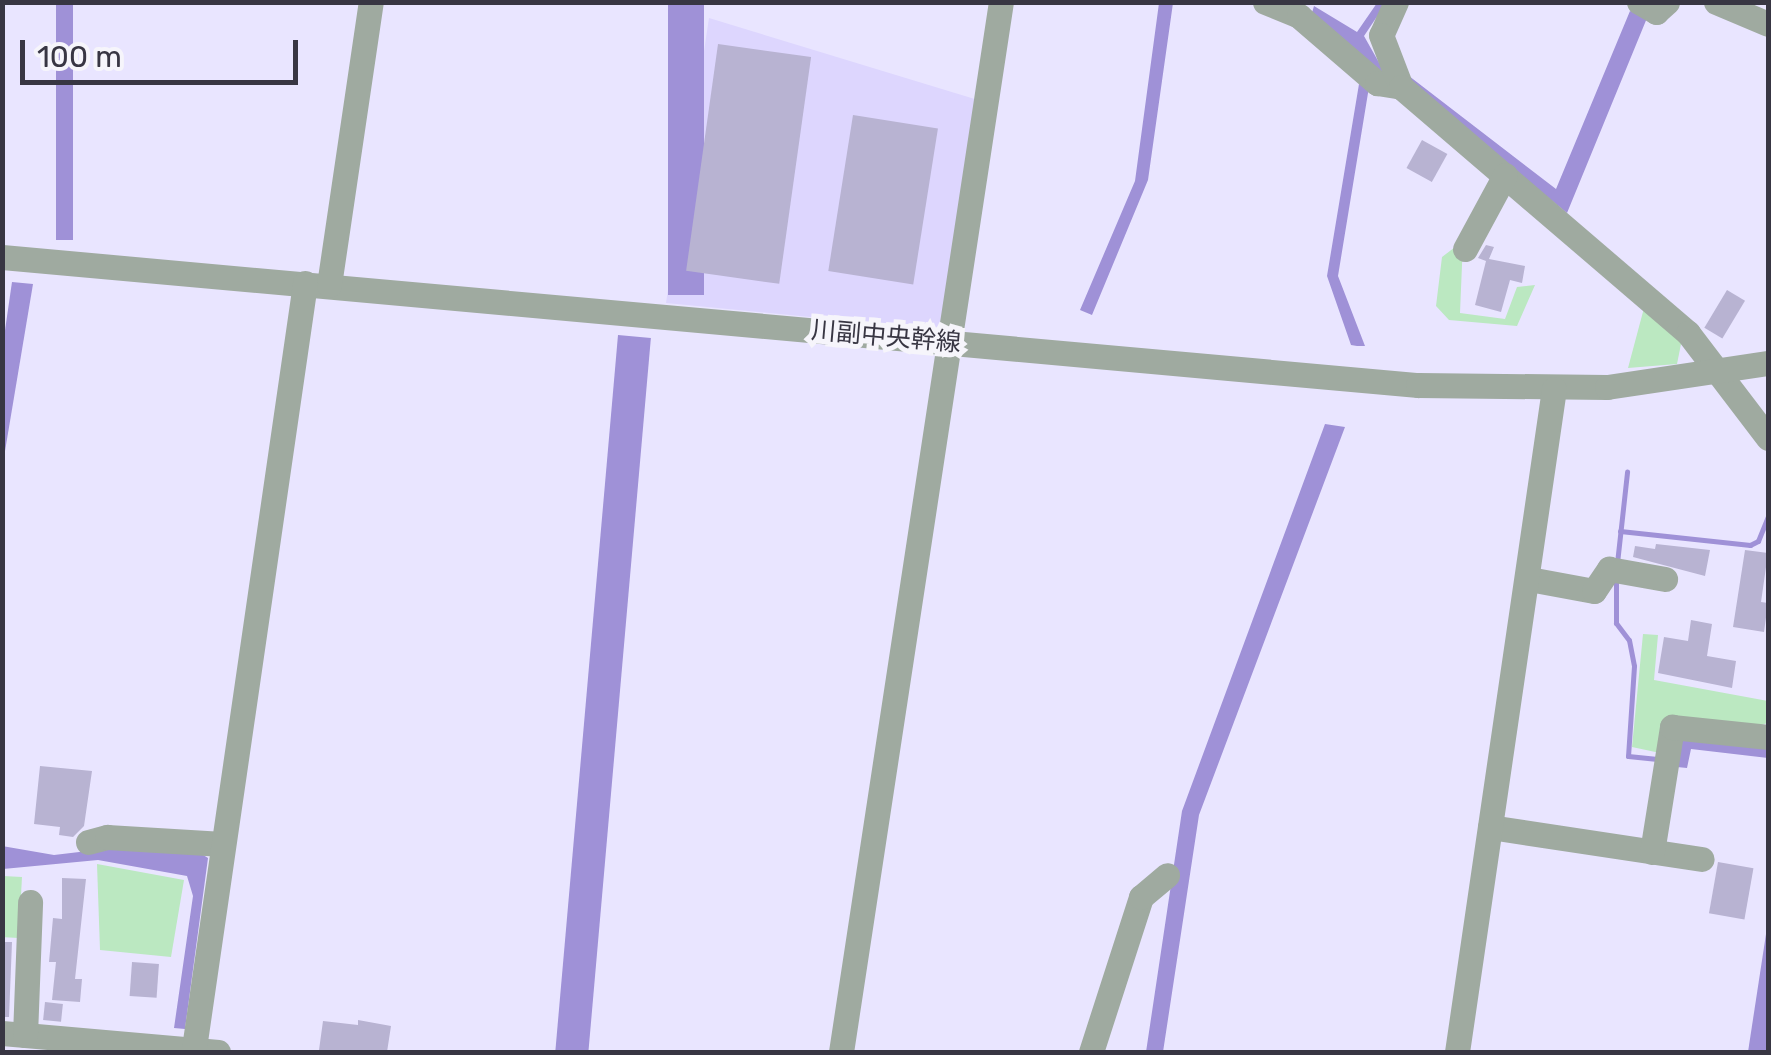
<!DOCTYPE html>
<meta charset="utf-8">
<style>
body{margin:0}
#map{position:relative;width:1771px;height:1055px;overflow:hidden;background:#e9e5ff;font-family:Rubik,"Noto Sans JP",sans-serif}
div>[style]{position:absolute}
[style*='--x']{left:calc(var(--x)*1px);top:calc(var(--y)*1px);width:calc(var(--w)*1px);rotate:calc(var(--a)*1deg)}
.built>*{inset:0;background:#ddd6fe}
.green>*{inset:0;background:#bbe8c1;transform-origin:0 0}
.water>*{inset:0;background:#9f91d7;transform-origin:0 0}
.stream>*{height:5px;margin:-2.5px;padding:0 2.5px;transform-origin:2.5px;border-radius:2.5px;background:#9f91d7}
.building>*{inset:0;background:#b8b3d2;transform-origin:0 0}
.minor>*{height:25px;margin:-12.5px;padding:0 12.5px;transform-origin:12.5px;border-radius:12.5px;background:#9faaa0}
span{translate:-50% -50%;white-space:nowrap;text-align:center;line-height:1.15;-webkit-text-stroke:10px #f6f5fb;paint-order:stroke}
.street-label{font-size:25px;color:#383643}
.frame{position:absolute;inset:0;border:5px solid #383643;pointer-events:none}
.scale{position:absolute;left:20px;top:40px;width:278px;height:45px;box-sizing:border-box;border:5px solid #383643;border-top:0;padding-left:12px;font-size:30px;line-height:35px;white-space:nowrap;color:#383643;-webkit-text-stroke:8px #f6f5fb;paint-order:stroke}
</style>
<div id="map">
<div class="built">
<div style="clip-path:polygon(709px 18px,978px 100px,943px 330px,666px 303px)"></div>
</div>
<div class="green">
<div style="clip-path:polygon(1463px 241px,1460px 313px,1505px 319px,1517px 287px,1535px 285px,1517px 326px,1449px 320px,1436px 306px,1442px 257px)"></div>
<div style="clip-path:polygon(1644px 308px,1682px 339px,1677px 364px,1628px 368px)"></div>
<div style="clip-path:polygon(1643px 634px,1658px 635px,1654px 680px,1768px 701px,1768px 723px,1660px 753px,1632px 747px)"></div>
<div style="clip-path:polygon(97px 864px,184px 880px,171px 957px,100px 950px)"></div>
<div style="left:3px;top:876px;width:19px;height:61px;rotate:3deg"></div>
</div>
<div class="water">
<div style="left:56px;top:3px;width:17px;height:237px"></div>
<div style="left:668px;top:3px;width:36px;height:292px"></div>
<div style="clip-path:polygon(1159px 3px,1173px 3px,1148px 180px,1092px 315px,1080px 310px,1135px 181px)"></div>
<div style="clip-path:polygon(1377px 3px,1386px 3px,1364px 36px,1386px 75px,1311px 16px,1314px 6px,1357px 32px)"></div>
<div style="clip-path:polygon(1630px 11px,1647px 18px,1567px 213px,1411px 85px,1409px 76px,1556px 189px)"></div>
<div style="clip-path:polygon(1359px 84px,1369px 87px,1338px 276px,1365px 346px,1357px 346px,1351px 345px,1327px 276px)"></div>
<div style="clip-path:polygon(12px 282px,33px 284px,3px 463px,3px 344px)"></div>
<div style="left:618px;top:335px;width:33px;height:725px;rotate:5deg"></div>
<div style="clip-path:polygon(1325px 424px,1345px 427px,1199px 815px,1163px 1052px,1146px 1052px,1182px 811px)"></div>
<div style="clip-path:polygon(1682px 738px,1768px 747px,1768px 758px,1691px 749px,1687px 768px,1677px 767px)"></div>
<div style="clip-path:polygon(2px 846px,54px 855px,113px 848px,200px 853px,208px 858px,185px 1029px,174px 1028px,193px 896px,187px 876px,98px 860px,3px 869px)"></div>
<div style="clip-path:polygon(1768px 921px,1768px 1045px,1767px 1052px,1748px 1052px)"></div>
</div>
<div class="stream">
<div style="--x:1620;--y:531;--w:131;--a:6.1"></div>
<div style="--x:1750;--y:545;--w:9;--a:-27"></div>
<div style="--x:1758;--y:541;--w:27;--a:-68"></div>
<div style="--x:1617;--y:563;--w:92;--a:-83.7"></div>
<div style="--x:1616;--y:579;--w:44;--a:90"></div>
<div style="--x:1616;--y:623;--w:21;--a:53"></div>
<div style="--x:1629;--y:640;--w:26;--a:79"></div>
<div style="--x:1634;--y:666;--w:90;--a:93.8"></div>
<div style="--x:1628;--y:756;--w:27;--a:6"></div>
</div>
<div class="building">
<div style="left:718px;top:44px;width:94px;height:229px;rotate:8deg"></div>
<div style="left:853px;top:115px;width:86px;height:158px;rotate:9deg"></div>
<div style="left:1422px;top:140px;width:29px;height:32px;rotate:29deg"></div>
<div style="clip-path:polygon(1486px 245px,1494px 247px,1489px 259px,1525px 266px,1522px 283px,1510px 280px,1501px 312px,1475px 305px,1486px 261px,1478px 258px)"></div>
<div style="left:1727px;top:290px;width:21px;height:44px;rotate:31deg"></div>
<div style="clip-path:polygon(1656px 544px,1710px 550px,1705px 576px,1633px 557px,1635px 546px,1655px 549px)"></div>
<div style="clip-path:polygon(1745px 550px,1768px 553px,1761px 602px,1768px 603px,1764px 632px,1733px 627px)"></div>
<div style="clip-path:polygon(1691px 620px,1712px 624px,1707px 656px,1736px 661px,1732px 688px,1658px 673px,1664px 637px,1688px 641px)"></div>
<div style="clip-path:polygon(40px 766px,92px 771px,84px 826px,73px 837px,59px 835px,60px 827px,34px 824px)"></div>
<div style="left:1718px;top:862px;width:36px;height:52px;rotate:10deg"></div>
<div style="clip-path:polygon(62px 878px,86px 879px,75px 979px,82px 979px,80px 1002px,52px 1000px,56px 962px,49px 962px,53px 918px,62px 919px)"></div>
<div style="clip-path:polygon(2px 942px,12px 942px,9px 1017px,2px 1017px)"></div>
<div style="left:132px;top:962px;width:27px;height:34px;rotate:4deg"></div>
<div style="left:45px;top:1002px;width:18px;height:18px;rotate:6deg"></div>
<div style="clip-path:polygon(358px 1020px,391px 1026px,387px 1052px,319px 1050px,323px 1021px,358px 1025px)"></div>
</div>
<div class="minor">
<div style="--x:1265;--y:2;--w:37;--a:22"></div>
<div style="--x:1299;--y:16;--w:103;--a:40.7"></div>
<div style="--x:1377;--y:83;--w:24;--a:9"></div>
<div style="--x:1396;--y:2;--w:36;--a:114"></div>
<div style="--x:1381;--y:35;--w:56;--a:69"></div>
<div style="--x:1401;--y:87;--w:378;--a:40.6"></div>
<div style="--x:1688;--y:333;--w:132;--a:52.7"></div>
<div style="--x:1639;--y:2;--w:20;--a:30"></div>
<div style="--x:1656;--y:12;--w:15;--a:-42"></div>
<div style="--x:1716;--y:2;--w:56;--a:22.9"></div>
<div style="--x:1465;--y:249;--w:84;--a:-61.6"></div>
<div style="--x:2;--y:257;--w:1422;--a:5.17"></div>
<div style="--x:1418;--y:385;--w:189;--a:0.6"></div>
<div style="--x:1607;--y:387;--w:163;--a:-8.5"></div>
<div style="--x:329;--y:285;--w:286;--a:-81.6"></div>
<div style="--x:1529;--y:579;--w:66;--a:10.5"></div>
<div style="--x:1594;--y:591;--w:27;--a:-56"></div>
<div style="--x:1609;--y:569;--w:57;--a:10.1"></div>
<div style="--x:1490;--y:827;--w:214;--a:8.6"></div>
<div style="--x:88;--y:842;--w:20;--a:-15"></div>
<div style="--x:107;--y:837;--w:116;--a:3.5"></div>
<div style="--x:1652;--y:852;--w:127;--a:-80.9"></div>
<div style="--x:1672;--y:727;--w:97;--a:5.9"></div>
<div style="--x:2;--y:1033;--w:217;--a:5"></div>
<div style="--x:25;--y:1035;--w:133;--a:-87.8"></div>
<div style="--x:194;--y:1048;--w:773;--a:-81.74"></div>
<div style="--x:841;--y:1052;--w:1062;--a:-81.34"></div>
<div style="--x:1091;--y:1052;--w:163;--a:-72.1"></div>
<div style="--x:1141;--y:897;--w:34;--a:-40"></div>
<div style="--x:1457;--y:1052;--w:670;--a:-81.68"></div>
</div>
<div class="street-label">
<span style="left:886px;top:337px;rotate:5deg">川副中央幹線</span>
</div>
<div class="frame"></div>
<div class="scale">100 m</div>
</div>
